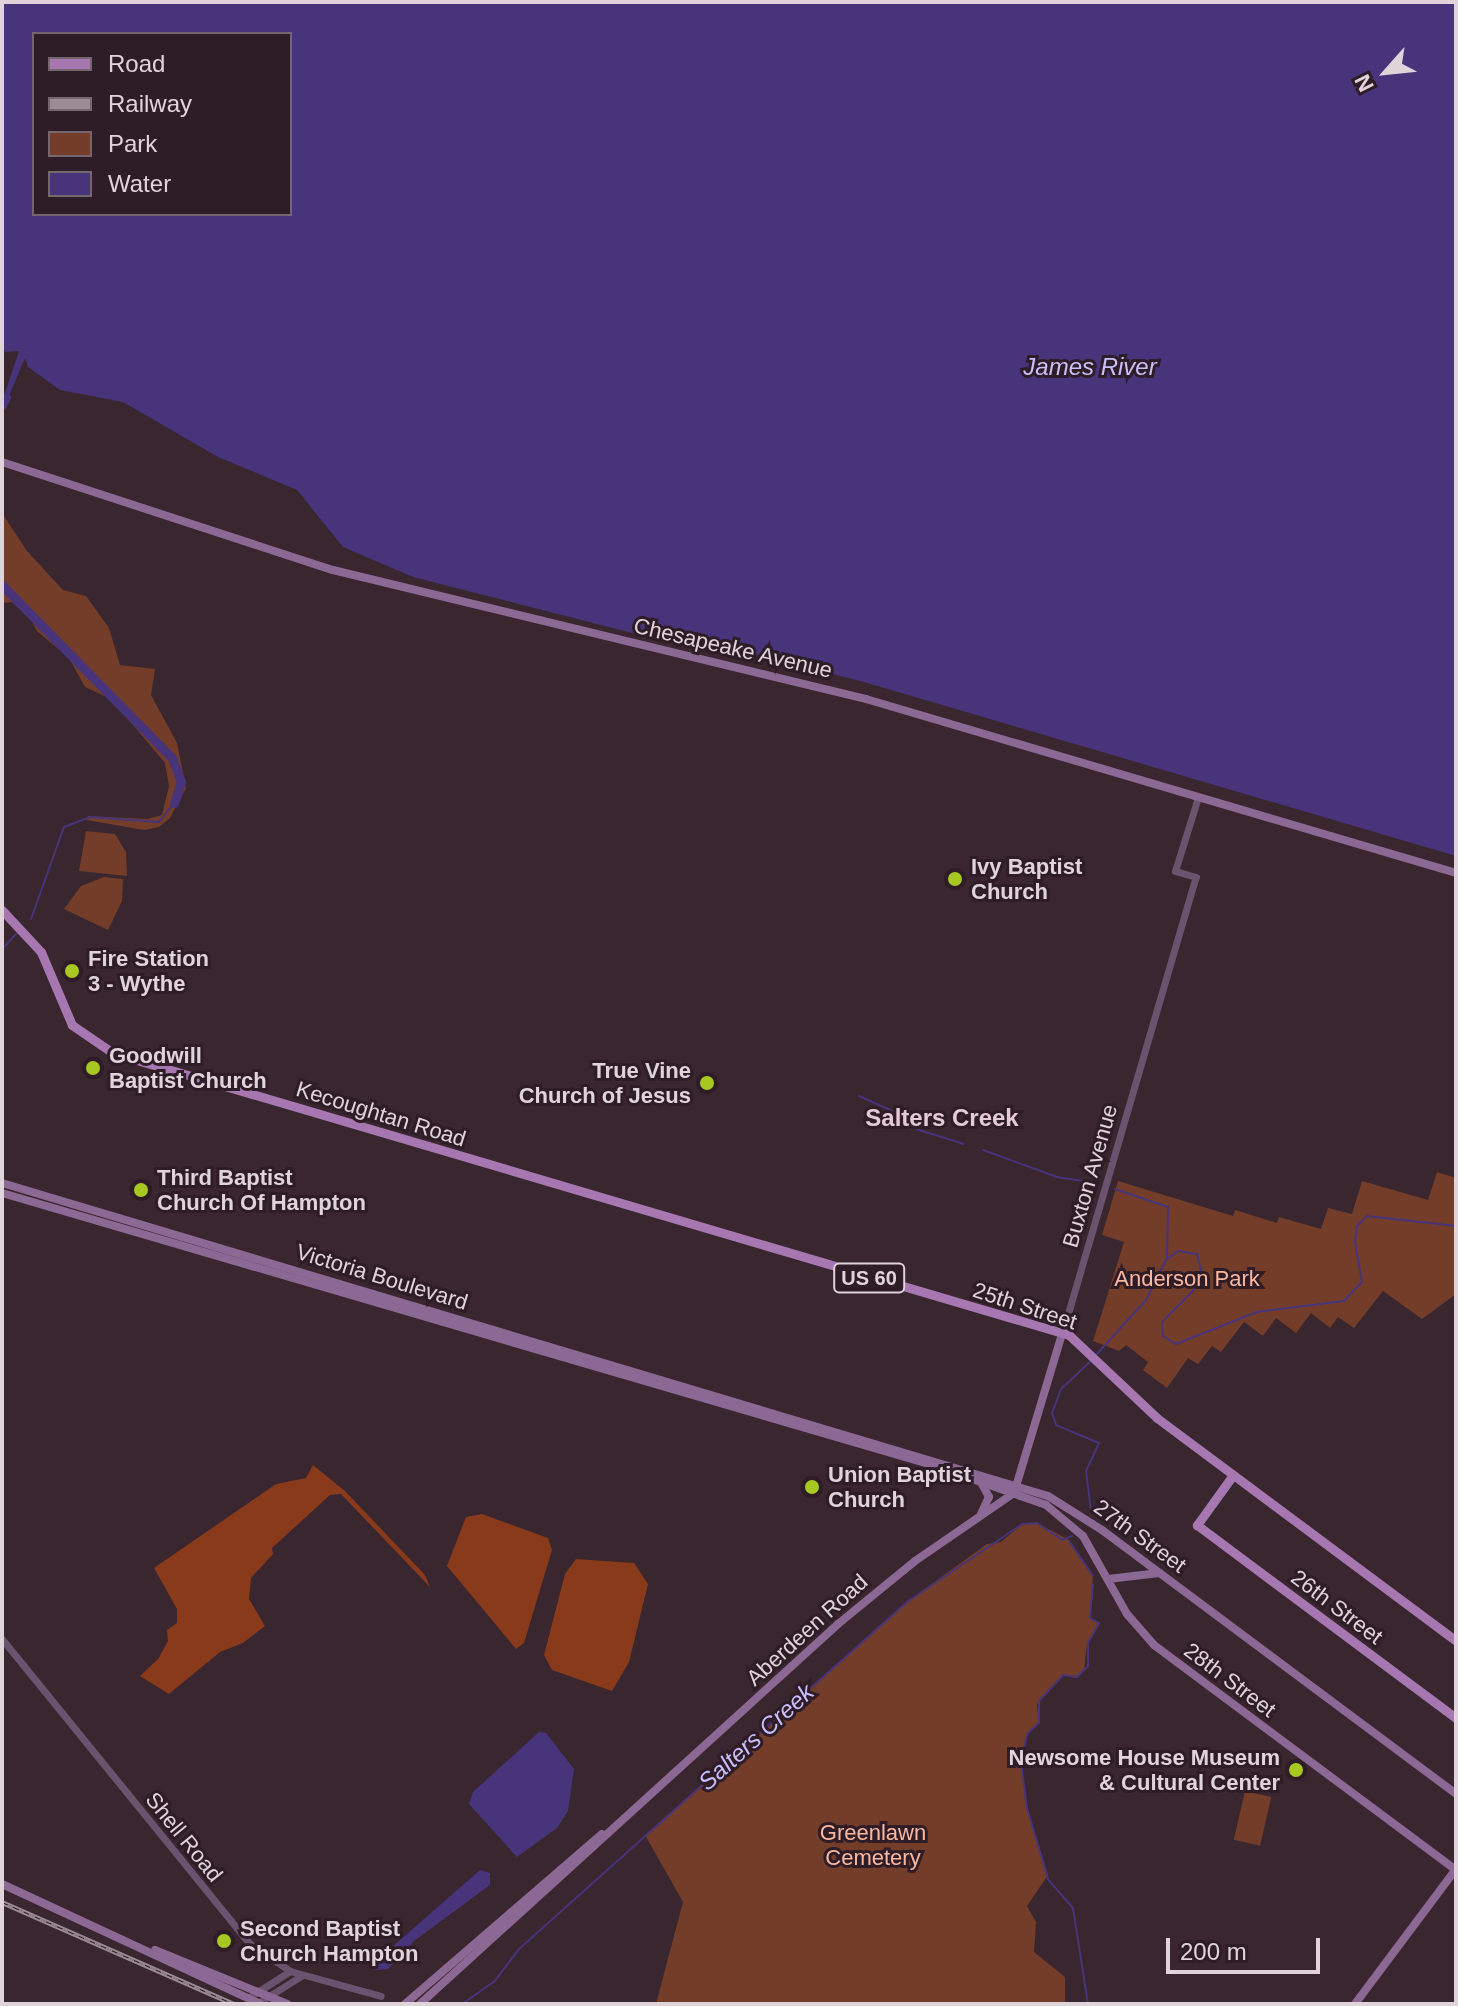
<!DOCTYPE html>
<style>
body{margin:0}
#map{position:relative;width:1458px;height:2006px;overflow:hidden;background:#39262f;font-family:Helvetica,sans-serif}
div>[style]{position:absolute}
[style*='--x']{left:calc(var(--x)*1px);top:calc(var(--y)*1px);width:calc(var(--w)*1px);rotate:calc(var(--a)*1deg)}
.green>*{inset:0;background:#733d29;transform-origin:0 0}
.forest>*{inset:0;background:#883a1b}
.water>*{inset:0;background:#47347b}
.stream>*{height:2px;margin:-1px;padding:0 1px;transform-origin:1px;border-radius:1px;background:#47347b}
.river>*{height:9px;margin:-4.5px;padding:0 4.5px;transform-origin:4.5px;border-radius:4.5px;background:#47347b}
.tertiary>*{height:7px;margin:-3.5px;padding:0 3.5px;transform-origin:3.5px;border-radius:3.5px;background:#6a536f}
.secondary>*{height:8px;margin:-4px;padding:0 4px;transform-origin:4px;border-radius:4px;background:#8c6894}
.primary>*{height:9px;margin:-4.5px;padding:0 4.5px;transform-origin:4.5px;border-radius:4.5px;background:#a677b1}
.rail>*{height:5px;margin-top:-2.5px;transform-origin:0;background:repeating-linear-gradient(90deg,#2e1c26 0 6px,#9b8c93 0 12px);box-sizing:border-box;border-block:2px solid #9b8c93}
.dots>*{width:22px;height:22px;translate:-50% -50%;box-sizing:border-box;border:4px solid #2e1c26;border-radius:50%}
span{translate:-50% -50%;white-space:nowrap;text-align:center;line-height:1.15;-webkit-text-stroke:6px #2e1c26;paint-order:stroke}
.shield-label span{padding:2px 6px;background:#2e1c26;border:2px solid;border-radius:6px;-webkit-text-stroke-width:0}
.shield-label{font-size:20px;color:#e0d4da;font-weight:700}
.street-label{font-size:22px;color:#e0d4da}
.poi-label{font-size:22px;color:#e0d4da;font-weight:700}
.left{translate:0 -50%;text-align:left}
.right{translate:-100% -50%;text-align:right}
.park-label{font-size:22px;color:#fcb79f}
.water-label{font-size:24px;color:#cabffd;font-style:italic}
.neighbourhood-label{font-size:24px;color:#e4cad7;font-weight:700}
.frame{position:absolute;inset:0;border:4px solid #e0d4da;pointer-events:none}
.legend{position:absolute;left:32px;top:32px;width:260px;height:184px;box-sizing:border-box;background:#2e1c26;border:2px solid #75666e;margin:0;padding:10px 14px;list-style:none;font-size:24px;color:#e0d4da}
.legend li{display:flex;align-items:center;gap:16px;height:40px}
.legend b{width:40px;border:2px solid #75666e}
.north{position:absolute;left:1346px;top:32px;width:80px;height:80px;-webkit-text-stroke:6px #2e1c26;paint-order:stroke;rotate:243deg;font-size:22px;font-weight:700;line-height:32px;text-align:center;color:#e0d4da}
.north::after{content:'';display:block;margin:auto;width:28px;height:36px;background:#e0d4da;clip-path:polygon(50% 0,100% 100%,50% 72%,0 100%)}
.scale{position:absolute;left:1166px;top:1938px;width:154px;height:36px;box-sizing:border-box;border:4px solid #e0d4da;border-top:0;padding-left:10px;font-size:24px;line-height:28px;white-space:nowrap;color:#e0d4da;-webkit-text-stroke:6px #2e1c26;paint-order:stroke}
</style>
<div id="map">
<div class="green">
<div style="clip-path:polygon(2px 513px,27px 551px,63px 590px,86px 596px,109px 628px,120px 665px,155px 669px,151px 695px,177px 743px,186px 788px,170px 818px,159px 827px,144px 830px,87px 820px,88px 816px,147px 819px,162px 815px,169px 786px,165px 763px,111px 699px,85px 687px,69px 658px,37px 631px,30px 618px,12px 602px,2px 603px)"></div>
<div style="clip-path:polygon(86px 831px,115px 834px,126px 852px,127px 876px,79px 871px)"></div>
<div style="clip-path:polygon(104px 877px,123px 879px,122px 901px,108px 930px,64px 909px,81px 886px)"></div>
<div style="clip-path:polygon(1437px 1172px,1456px 1178px,1456px 1294px,1422px 1319px,1383px 1291px,1354px 1328px,1338px 1317px,1330px 1328px,1311px 1313px,1296px 1333px,1276px 1318px,1263px 1336px,1244px 1322px,1221px 1352px,1212px 1346px,1198px 1364px,1188px 1358px,1167px 1388px,1143px 1370px,1148px 1362px,1126px 1345px,1119px 1351px,1093px 1341px,1124px 1242px,1102px 1235px,1118px 1181px,1233px 1216px,1235px 1210px,1277px 1223px,1279px 1217px,1321px 1229px,1328px 1208px,1352px 1214px,1362px 1181px,1428px 1200px)"></div>
<div style="clip-path:polygon(1037px 1523px,1069px 1540px,1093px 1575px,1090px 1618px,1099px 1623px,1087px 1643px,1084px 1671px,1075px 1678px,1063px 1675px,1037px 1704px,1039px 1723px,1027px 1734px,1021px 1763px,1027px 1808px,1048px 1875px,1027px 1906px,1036px 1922px,1034px 1952px,1065px 1977px,1065px 2004px,656px 2004px,683px 1902px,645px 1835px,907px 1602px,987px 1544px,1001px 1542px,1022px 1524px)"></div>
<div style="left:1245px;top:1791px;width:27px;height:50px;rotate:13deg"></div>
</div>
<div class="forest">
<div style="clip-path:polygon(313px 1465px,345px 1491px,425px 1575px,430px 1587px,341px 1494px,330px 1495px,272px 1548px,273px 1554px,251px 1578px,249px 1599px,265px 1626px,243px 1643px,220px 1652px,169px 1694px,140px 1676px,158px 1659px,168px 1641px,167px 1630px,177px 1623px,177px 1609px,154px 1568px,276px 1484px,306px 1478px)"></div>
<div style="clip-path:polygon(482px 1514px,548px 1538px,552px 1550px,524px 1643px,516px 1649px,447px 1566px,466px 1517px)"></div>
<div style="clip-path:polygon(576px 1559px,634px 1563px,648px 1584px,629px 1662px,612px 1691px,552px 1670px,544px 1655px,565px 1574px)"></div>
</div>
<div class="water">
<div style="clip-path:polygon(evenodd,2px 2px,1456px 2px,1456px 856px,864px 682px,750px 653px,683px 646px,413px 577px,343px 547px,297px 490px,218px 457px,123px 402px,60px 390px,28px 367px,25px 358px,8px 398px,4px 396px,19px 351px,5px 352px,2px 346px,2px 2px,290px 34px,290px 214px,34px 214px,34px 34px,290px 34px)"></div>
<div style="clip-path:polygon(539px 1732px,546px 1733px,574px 1769px,568px 1811px,557px 1828px,517px 1857px,469px 1804px,473px 1792px)"></div>
<div style="clip-path:polygon(480px 1870px,490px 1873px,490px 1885px,414px 1941px,388px 1969px,375px 1970px,376px 1961px)"></div>
</div>
<div class="stream">
<div style="--x:31;--y:919;--w:98;--a:-70.3"></div>
<div style="--x:64;--y:827;--w:28;--a:-21"></div>
<div style="--x:90;--y:817;--w:69;--a:4.1"></div>
<div style="--x:159;--y:822;--w:24;--a:-52"></div>
<div style="--x:2;--y:949;--w:22;--a:-47"></div>
<div style="--x:859;--y:1096;--w:44;--a:24.2"></div>
<div style="--x:916;--y:1129;--w:50;--a:17.4"></div>
<div style="--x:983;--y:1150;--w:79;--a:20"></div>
<div style="--x:1057;--y:1177;--w:40;--a:8.5"></div>
<div style="--x:1115;--y:1189;--w:56;--a:18.8"></div>
<div style="--x:1168;--y:1207;--w:51;--a:91.1"></div>
<div style="--x:1096;--y:1355;--w:74;--a:-47.7"></div>
<div style="--x:1146;--y:1300;--w:45;--a:-63.4"></div>
<div style="--x:1166;--y:1260;--w:15;--a:-37"></div>
<div style="--x:1178;--y:1251;--w:19;--a:9"></div>
<div style="--x:1197;--y:1254;--w:16;--a:76"></div>
<div style="--x:1201;--y:1270;--w:22;--a:111"></div>
<div style="--x:1193;--y:1291;--w:44;--a:135"></div>
<div style="--x:1162;--y:1322;--w:14;--a:86"></div>
<div style="--x:1163;--y:1336;--w:15;--a:32"></div>
<div style="--x:1176;--y:1344;--w:87;--a:-21.6"></div>
<div style="--x:1257;--y:1312;--w:88;--a:-7.2"></div>
<div style="--x:1344;--y:1301;--w:26;--a:-47"></div>
<div style="--x:1362;--y:1282;--w:40;--a:-100"></div>
<div style="--x:1355;--y:1243;--w:17;--a:-83"></div>
<div style="--x:1357;--y:1226;--w:14;--a:-45"></div>
<div style="--x:1367;--y:1216;--w:90;--a:6.4"></div>
<div style="--x:1091;--y:1511;--w:40;--a:-97.1"></div>
<div style="--x:1086;--y:1471;--w:31;--a:-65"></div>
<div style="--x:1099;--y:1443;--w:47;--a:-157.3"></div>
<div style="--x:1056;--y:1425;--w:13;--a:-108"></div>
<div style="--x:1052;--y:1413;--w:26;--a:-69"></div>
<div style="--x:1061;--y:1389;--w:42;--a:-43.1"></div>
<div style="--x:1069;--y:1541;--w:42;--a:55.6"></div>
<div style="--x:462;--y:2004;--w:39;--a:-35"></div>
<div style="--x:494;--y:1982;--w:41;--a:-52.9"></div>
<div style="--x:519;--y:1949;--w:521;--a:-41.81"></div>
<div style="--x:907;--y:1602;--w:139;--a:-34.1"></div>
<div style="--x:1022;--y:1524;--w:15;--a:-4"></div>
<div style="--x:1037;--y:1523;--w:30;--a:34"></div>
<div style="--x:1062;--y:1540;--w:11;--a:-22"></div>
<div style="--x:1088;--y:2004;--w:97;--a:-98.9"></div>
<div style="--x:1073;--y:1908;--w:38;--a:-131"></div>
<div style="--x:1048;--y:1879;--w:74;--a:-106.5"></div>
<div style="--x:1027;--y:1808;--w:45;--a:-97.6"></div>
<div style="--x:1021;--y:1763;--w:30;--a:-78"></div>
<div style="--x:1027;--y:1734;--w:16;--a:-43"></div>
<div style="--x:1039;--y:1723;--w:22;--a:-90"></div>
<div style="--x:1039;--y:1701;--w:35;--a:-47"></div>
<div style="--x:1063;--y:1675;--w:14;--a:8"></div>
<div style="--x:1077;--y:1677;--w:16;--a:-45"></div>
<div style="--x:1088;--y:1666;--w:23;--a:-90"></div>
<div style="--x:1088;--y:1643;--w:23;--a:-61"></div>
<div style="--x:1099;--y:1623;--w:10;--a:-151"></div>
<div style="--x:1090;--y:1618;--w:34;--a:-85"></div>
</div>
<div class="river">
<div style="--x:2;--y:405;--w:9;--a:-63"></div>
<div style="--x:2;--y:585;--w:243;--a:45.5"></div>
<div style="--x:172;--y:758;--w:26;--a:69"></div>
<div style="--x:181;--y:782;--w:22;--a:108"></div>
</div>
<div class="tertiary">
<div style="--x:1062;--y:1334;--w:476;--a:-73.7"></div>
<div style="--x:1196;--y:877;--w:22;--a:-164"></div>
<div style="--x:1175;--y:871;--w:77;--a:-72.7"></div>
<div style="--x:2;--y:1639;--w:392;--a:50.9"></div>
<div style="--x:249;--y:1943;--w:50;--a:34.3"></div>
<div style="--x:290;--y:1971;--w:94;--a:15.4"></div>
<div style="--x:248;--y:1998;--w:50;--a:-32.7"></div>
<div style="--x:258;--y:2003;--w:51;--a:-32.1"></div>
</div>
<div class="secondary">
<div style="--x:2;--y:462;--w:348;--a:18.1"></div>
<div style="--x:333;--y:570;--w:548;--a:13.61"></div>
<div style="--x:866;--y:699;--w:615;--a:16.43"></div>
<div style="--x:2;--y:1183;--w:1092;--a:16.66"></div>
<div style="--x:1048;--y:1496;--w:64;--a:32.2"></div>
<div style="--x:1102;--y:1530;--w:442;--a:36.7"></div>
<div style="--x:2;--y:1193;--w:969;--a:16.3"></div>
<div style="--x:932;--y:1465;--w:121;--a:19.3"></div>
<div style="--x:1046;--y:1505;--w:48;--a:40"></div>
<div style="--x:1083;--y:1536;--w:90;--a:60.6"></div>
<div style="--x:1127;--y:1614;--w:41;--a:48.9"></div>
<div style="--x:1154;--y:1645;--w:377;--a:36.7"></div>
<div style="--x:981;--y:1514;--w:19;--a:-65"></div>
<div style="--x:989;--y:1497;--w:15;--a:-118"></div>
<div style="--x:1108;--y:1579;--w:52;--a:-6.6"></div>
<div style="--x:2;--y:1884;--w:285;--a:24.9"></div>
<div style="--x:155;--y:1950;--w:143;--a:22.2"></div>
<div style="--x:405;--y:2004;--w:260;--a:-40.8"></div>
<div style="--x:420;--y:2004;--w:565;--a:-42.27"></div>
<div style="--x:838;--y:1624;--w:99;--a:-39.3"></div>
<div style="--x:915;--y:1561;--w:120;--a:-34.5"></div>
<div style="--x:1014;--y:1493;--w:166;--a:-73.2"></div>
<div style="--x:1355;--y:2004;--w:169;--a:-53.2"></div>
</div>
<div class="primary">
<div style="--x:2;--y:910;--w:57;--a:47.1"></div>
<div style="--x:41;--y:952;--w:79;--a:67"></div>
<div style="--x:72;--y:1025;--w:50;--a:34.3"></div>
<div style="--x:113;--y:1053;--w:997;--a:16.43"></div>
<div style="--x:1069;--y:1335;--w:121;--a:43.3"></div>
<div style="--x:1157;--y:1418;--w:373;--a:36.7"></div>
<div style="--x:1233;--y:1475;--w:62;--a:125.8"></div>
<div style="--x:1197;--y:1525;--w:323;--a:36.7"></div>
</div>
<div class="rail">
<div style="--x:2;--y:1902;--w:253;--a:23.7"></div>
</div>
<div class="dots">
<div style="left:955px;top:879px;background:#a6c821"></div>
<div style="left:72px;top:971px;background:#a6c821"></div>
<div style="left:93px;top:1068px;background:#a6c821"></div>
<div style="left:707px;top:1083px;background:#a6c821"></div>
<div style="left:141px;top:1190px;background:#a6c821"></div>
<div style="left:812px;top:1487px;background:#a6c821"></div>
<div style="left:1296px;top:1770px;background:#a6c821"></div>
<div style="left:224px;top:1941px;background:#a6c821"></div>
</div>
<div class="shield-label">
<span style="left:869px;top:1278px">US 60</span>
</div>
<div class="street-label">
<span style="left:733px;top:648px;rotate:13deg">Chesapeake Avenue</span>
<span style="left:381px;top:1114px;rotate:17deg">Kecoughtan Road</span>
<span style="left:1090px;top:1176px;rotate:-74deg">Buxton Avenue</span>
<span style="left:382px;top:1277px;rotate:17deg">Victoria Boulevard</span>
<span style="left:1025px;top:1306px;rotate:18deg">25th Street</span>
<span style="left:1140px;top:1536px;rotate:36deg">27th Street</span>
<span style="left:1337px;top:1607px;rotate:37deg">26th Street</span>
<span style="left:807px;top:1630px;rotate:-42deg">Aberdeen Road</span>
<span style="left:1230px;top:1680px;rotate:37deg">28th Street</span>
<span style="left:184px;top:1837px;rotate:51deg">Shell Road</span>
</div>
<div class="poi-label">
<span class="left" style="left:971px;top:879px">Ivy Baptist<br>Church</span>
<span class="left" style="left:88px;top:971px">Fire Station<br>3 - Wythe</span>
<span class="left" style="left:109px;top:1068px">Goodwill<br>Baptist Church</span>
<span class="right" style="left:691px;top:1083px">True Vine<br>Church of Jesus</span>
<span class="left" style="left:157px;top:1190px">Third Baptist<br>Church Of Hampton</span>
<span class="left" style="left:828px;top:1487px">Union Baptist<br>Church</span>
<span class="right" style="left:1280px;top:1770px">Newsome House Museum<br>&amp; Cultural Center</span>
<span class="left" style="left:240px;top:1941px">Second Baptist<br>Church Hampton</span>
</div>
<div class="park-label">
<span style="left:1187px;top:1279px">Anderson Park</span>
<span style="left:873px;top:1845px">Greenlawn<br>Cemetery</span>
</div>
<div class="water-label">
<span style="left:1090px;top:367px">James River</span>
<span style="left:756px;top:1737px;rotate:-42deg">Salters Creek</span>
</div>
<div class="neighbourhood-label">
<span style="left:942px;top:1118px">Salters Creek</span>
</div>
<div class="frame"></div>
<ul class="legend">
<li><b style="height:10px;background:#a677b1"></b>Road</li>
<li><b style="height:10px;background:#9b8c93"></b>Railway</li>
<li><b style="height:22px;background:#733d29"></b>Park</li>
<li><b style="height:22px;background:#47347b"></b>Water</li>
</ul>
<div class="north">N</div>
<div class="scale">200 m</div>
</div>
